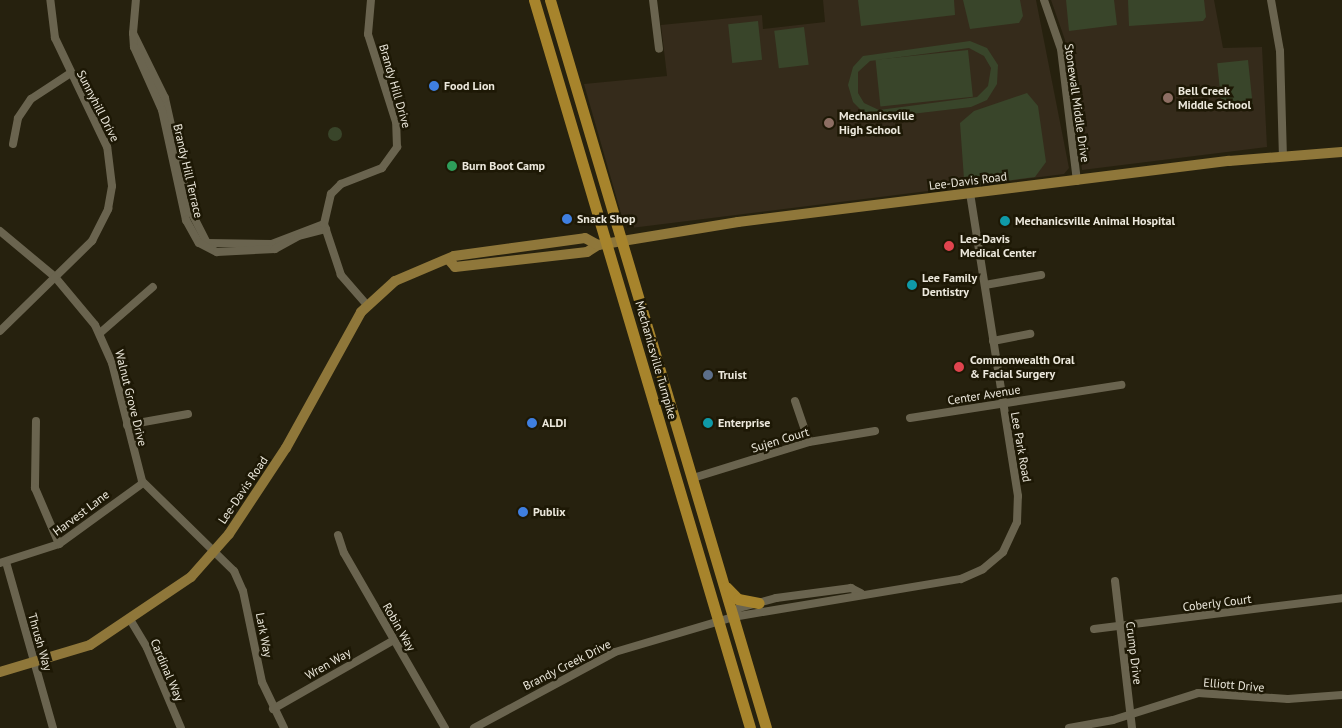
<!DOCTYPE html>
<style>
body{margin:0}
#map{position:relative;width:1342px;height:728px;overflow:hidden;background:#26210e;font-family:"PT Sans",sans-serif}
div>[style]{position:absolute}
[style*='--x']{left:calc(var(--x)*1px);top:calc(var(--y)*1px);width:calc(var(--w)*1px);rotate:calc(var(--a)*1deg)}
.education>*{inset:0;background:#352b1b}
.green>*{inset:0;background:#39452a;transform-origin:0 0}
.round{border-radius:50%}
.minor>*{height:8px;margin:-4px;padding:0 4px;transform-origin:4px;border-radius:4px;background:#6a644f}
.major>*{height:10px;margin:-5px;padding:0 5px;transform-origin:5px;border-radius:5px;background:#8f773a}
.highway>*{height:11px;margin:-5.5px;padding:0 5.5px;transform-origin:5.5px;border-radius:5.5px;background:#a7842c}
.dots>*{width:14px;height:14px;translate:-50% -50%;box-sizing:border-box;border:2px solid #1d1805;border-radius:50%}
span{translate:-50% -50%;white-space:nowrap;text-align:center;line-height:1.15;-webkit-text-stroke:5px #1d1805;paint-order:stroke}
.street-label{font-size:12px;color:#ece8dc}
.poi-label{font-size:12px;color:#ece8dc;font-weight:700}
.left{translate:0 -50%;text-align:left}
</style>
<div id="map">
<div class="education">
<div style="clip-path:polygon(823px 0,1036px 0,1069px 168px,1064px 174px,631px 228px,624px 224px,584px 84px,667px 76px,661px 25px,762px 15px,763px 29px,825px 22px)"></div>
<div style="clip-path:polygon(1051px 0,1214px 0,1223px 48px,1262px 47px,1267px 147px,1082px 170px,1065px 40px)"></div>
</div>
<div class="green">
<div style="clip-path:polygon(858px 0,954px 0,955px 15px,861px 26px)"></div>
<div style="clip-path:polygon(963px 0,1020px 0,1023px 16px,1019px 23px,970px 29px)"></div>
<div style="clip-path:polygon(1066px 0,1114px 0,1117px 25px,1069px 31px)"></div>
<div style="clip-path:polygon(1128px 0,1204px 0,1206px 17px,1203px 21px,1129px 26px)"></div>
<div style="left:758px;top:21px;width:39px;height:30px;rotate:84deg"></div>
<div style="left:804px;top:27px;width:38px;height:30px;rotate:83deg"></div>
<div style="clip-path:polygon(evenodd,970px 41px,987px 48px,998px 65px,997px 84px,987px 100px,971px 107px,860px 120px,863px 112px,853px 102px,848px 85px,853px 67px,863px 56px,970px 41px,969px 48px,984px 56px,991px 68px,988px 86px,977px 97px,879px 110px,864px 103px,858px 93px,858px 72px,870px 61px,969px 48px)"></div>
<div style="left:968px;top:50px;width:47px;height:93px;rotate:84deg"></div>
<div style="left:1248px;top:60px;width:46px;height:31px;rotate:84deg"></div>
<div style="clip-path:polygon(1027px 93px,1038px 106px,1046px 162px,1035px 177px,977px 185px,964px 179px,960px 123px,974px 111px)"></div>
<div class="round" style="left:328px;top:127px;width:14px;height:14px"></div>
</div>
<div class="minor">
<div style="--x:653;--y:0;--w:49;--a:83"></div>
<div style="--x:1044;--y:0;--w:52;--a:70.9"></div>
<div style="--x:1061;--y:49;--w:133;--a:83.1"></div>
<div style="--x:1271;--y:0;--w:52;--a:80"></div>
<div style="--x:1280;--y:51;--w:105;--a:88.4"></div>
<div style="--x:133;--y:33;--w:33;--a:-85"></div>
<div style="--x:13;--y:144;--w:26;--a:-79"></div>
<div style="--x:18;--y:118;--w:23;--a:-56"></div>
<div style="--x:31;--y:99;--w:45;--a:-33.3"></div>
<div style="--x:324;--y:224;--w:56;--a:159"></div>
<div style="--x:272;--y:244;--w:65;--a:-179.1"></div>
<div style="--x:207;--y:243;--w:37;--a:-117"></div>
<div style="--x:190;--y:210;--w:115;--a:-102.6"></div>
<div style="--x:165;--y:98;--w:72;--a:-116.2"></div>
<div style="--x:133;--y:33;--w:14;--a:86"></div>
<div style="--x:134;--y:47;--w:69;--a:66"></div>
<div style="--x:162;--y:110;--w:113;--a:77.7"></div>
<div style="--x:186;--y:220;--w:26;--a:61"></div>
<div style="--x:199;--y:243;--w:20;--a:27"></div>
<div style="--x:217;--y:252;--w:58;--a:-3"></div>
<div style="--x:275;--y:249;--w:26;--a:-29"></div>
<div style="--x:298;--y:236;--w:29;--a:-14"></div>
<div style="--x:0;--y:231;--w:72;--a:39.9"></div>
<div style="--x:55;--y:277;--w:62;--a:50.2"></div>
<div style="--x:95;--y:325;--w:42;--a:65.9"></div>
<div style="--x:112;--y:363;--w:122;--a:75.7"></div>
<div style="--x:142;--y:481;--w:129;--a:44.4"></div>
<div style="--x:234;--y:571;--w:22;--a:66"></div>
<div style="--x:243;--y:591;--w:93;--a:78.2"></div>
<div style="--x:262;--y:682;--w:51;--a:64.4"></div>
<div style="--x:985;--y:285;--w:57;--a:-10.1"></div>
<div style="--x:367;--y:305;--w:40;--a:-131"></div>
<div style="--x:341;--y:275;--w:54;--a:-108.4"></div>
<div style="--x:324;--y:224;--w:31;--a:-77"></div>
<div style="--x:331;--y:194;--w:14;--a:-45"></div>
<div style="--x:341;--y:184;--w:44;--a:-21.3"></div>
<div style="--x:382;--y:168;--w:26;--a:-54"></div>
<div style="--x:397;--y:147;--w:25;--a:-92"></div>
<div style="--x:396;--y:122;--w:92;--a:-107.7"></div>
<div style="--x:368;--y:34;--w:34;--a:-85"></div>
<div style="--x:0;--y:331;--w:129;--a:-44.4"></div>
<div style="--x:92;--y:241;--w:36;--a:-63"></div>
<div style="--x:108;--y:209;--w:23;--a:-80"></div>
<div style="--x:112;--y:186;--w:39;--a:-97"></div>
<div style="--x:107;--y:147;--w:121;--a:-115.5"></div>
<div style="--x:55;--y:38;--w:38;--a:-97"></div>
<div style="--x:100;--y:333;--w:70;--a:-41"></div>
<div style="--x:993;--y:341;--w:38;--a:-11"></div>
<div style="--x:795;--y:401;--w:43;--a:71.1"></div>
<div style="--x:910;--y:418;--w:214;--a:-8.9"></div>
<div style="--x:36;--y:421;--w:67;--a:90.9"></div>
<div style="--x:35;--y:488;--w:61;--a:66.8"></div>
<div style="--x:127;--y:425;--w:62;--a:-10.2"></div>
<div style="--x:693;--y:478;--w:121;--a:-17.2"></div>
<div style="--x:809;--y:442;--w:67;--a:-9.5"></div>
<div style="--x:338;--y:535;--w:19;--a:72"></div>
<div style="--x:344;--y:553;--w:202;--a:60"></div>
<div style="--x:6;--y:562;--w:173;--a:74.2"></div>
<div style="--x:0;--y:563;--w:62;--a:-17.9"></div>
<div style="--x:59;--y:544;--w:104;--a:-36"></div>
<div style="--x:1115;--y:581;--w:148;--a:83.4"></div>
<div style="--x:733;--y:617;--w:11;--a:-56"></div>
<div style="--x:739;--y:608;--w:38;--a:-15"></div>
<div style="--x:776;--y:598;--w:76;--a:-7.6"></div>
<div style="--x:851;--y:588;--w:11;--a:27"></div>
<div style="--x:131;--y:621;--w:31;--a:59"></div>
<div style="--x:147;--y:648;--w:87;--a:67"></div>
<div style="--x:1094;--y:629;--w:250;--a:-7.1"></div>
<div style="--x:273;--y:709;--w:139;--a:-29.7"></div>
<div style="--x:474;--y:728;--w:160;--a:-28.3"></div>
<div style="--x:615;--y:652;--w:123;--a:-16.5"></div>
<div style="--x:733;--y:617;--w:231;--a:-9.5"></div>
<div style="--x:961;--y:579;--w:24;--a:-24"></div>
<div style="--x:983;--y:569;--w:26;--a:-40"></div>
<div style="--x:1003;--y:552;--w:33;--a:-65"></div>
<div style="--x:1017;--y:522;--w:26;--a:-88"></div>
<div style="--x:1018;--y:496;--w:306;--a:-99"></div>
<div style="--x:1069;--y:728;--w:45;--a:-10.3"></div>
<div style="--x:1113;--y:720;--w:89;--a:-17.6"></div>
<div style="--x:1198;--y:693;--w:90;--a:3.8"></div>
<div style="--x:1288;--y:699;--w:54;--a:-4.2"></div>
</div>
<div class="major">
<div style="--x:449;--y:260;--w:9;--a:49"></div>
<div style="--x:455;--y:267;--w:133;--a:-6.5"></div>
<div style="--x:587;--y:252;--w:13;--a:-32"></div>
<div style="--x:598;--y:245;--w:142;--a:-9.3"></div>
<div style="--x:738;--y:222;--w:495;--a:-7.1"></div>
<div style="--x:1229;--y:161;--w:113;--a:-4.6"></div>
<div style="--x:0;--y:672;--w:94;--a:-16.7"></div>
<div style="--x:90;--y:645;--w:122;--a:-34"></div>
<div style="--x:191;--y:577;--w:57;--a:-48.5"></div>
<div style="--x:229;--y:534;--w:103;--a:-56.5"></div>
<div style="--x:286;--y:448;--w:155;--a:-61.1"></div>
<div style="--x:361;--y:312;--w:46;--a:-42.4"></div>
<div style="--x:395;--y:281;--w:64;--a:-23"></div>
<div style="--x:454;--y:256;--w:132;--a:-7.8"></div>
<div style="--x:585;--y:238;--w:15;--a:28"></div>
</div>
<div class="highway">
<div style="--x:534;--y:0;--w:759;--a:73.47"></div>
<div style="--x:550;--y:0;--w:759;--a:73.47"></div>
<div style="--x:726;--y:587;--w:17;--a:45"></div>
<div style="--x:738;--y:599;--w:21;--a:11"></div>
</div>
<div class="dots">
<div style="left:434px;top:86px;background:#3f7fe0"></div>
<div style="left:1168px;top:98px;background:#8d6e63"></div>
<div style="left:829px;top:123px;background:#8d6e63"></div>
<div style="left:452px;top:166px;background:#2e9e5b"></div>
<div style="left:567px;top:219px;background:#3f7fe0"></div>
<div style="left:1005px;top:221px;background:#0f9aa8"></div>
<div style="left:949px;top:246px;background:#e0444e"></div>
<div style="left:912px;top:285px;background:#0f9aa8"></div>
<div style="left:959px;top:367px;background:#e0444e"></div>
<div style="left:708px;top:375px;background:#5c6f8a"></div>
<div style="left:532px;top:423px;background:#3f7fe0"></div>
<div style="left:708px;top:423px;background:#0f9aa8"></div>
<div style="left:523px;top:512px;background:#3f7fe0"></div>
</div>
<div class="street-label">
<span style="left:395px;top:86px;rotate:74deg">Brandy Hill Drive</span>
<span style="left:1077px;top:103px;rotate:82deg">Stonewall Middle Drive</span>
<span style="left:98px;top:106px;rotate:63deg">Sunnyhill Drive</span>
<span style="left:188px;top:171px;rotate:77deg">Brandy Hill Terrace</span>
<span style="left:968px;top:181px;rotate:-7deg">Lee-Davis Road</span>
<span style="left:656px;top:360px;rotate:74deg">Mechanicsville Turnpike</span>
<span style="left:984px;top:395px;rotate:-9deg">Center Avenue</span>
<span style="left:131px;top:398px;rotate:76deg">Walnut Grove Drive</span>
<span style="left:780px;top:440px;rotate:-17deg">Sujen Court</span>
<span style="left:1021px;top:447px;rotate:80deg">Lee Park Road</span>
<span style="left:243px;top:490px;rotate:-56deg">Lee-Davis Road</span>
<span style="left:81px;top:513px;rotate:-37deg">Harvest Lane</span>
<span style="left:1217px;top:603px;rotate:-7deg">Coberly Court</span>
<span style="left:399px;top:627px;rotate:60deg">Robin Way</span>
<span style="left:264px;top:635px;rotate:79deg">Lark Way</span>
<span style="left:40px;top:642px;rotate:74deg">Thrush Way</span>
<span style="left:1134px;top:653px;rotate:83deg">Crump Drive</span>
<span style="left:328px;top:664px;rotate:-30deg">Wren Way</span>
<span style="left:567px;top:665px;rotate:-27deg">Brandy Creek Drive</span>
<span style="left:167px;top:670px;rotate:67deg">Cardinal Way</span>
<span style="left:1234px;top:685px;rotate:5deg">Elliott Drive</span>
</div>
<div class="poi-label">
<span class="left" style="left:444px;top:86px">Food Lion</span>
<span class="left" style="left:1178px;top:98px">Bell Creek<br>Middle School</span>
<span class="left" style="left:839px;top:123px">Mechanicsville<br>High School</span>
<span class="left" style="left:462px;top:166px">Burn Boot Camp</span>
<span class="left" style="left:577px;top:219px">Snack Shop</span>
<span class="left" style="left:1015px;top:221px">Mechanicsville Animal Hospital</span>
<span class="left" style="left:960px;top:246px">Lee-Davis<br>Medical Center</span>
<span class="left" style="left:922px;top:285px">Lee Family<br>Dentistry</span>
<span class="left" style="left:970px;top:367px">Commonwealth Oral<br>&amp; Facial Surgery</span>
<span class="left" style="left:718px;top:375px">Truist</span>
<span class="left" style="left:542px;top:423px">ALDI</span>
<span class="left" style="left:718px;top:423px">Enterprise</span>
<span class="left" style="left:533px;top:512px">Publix</span>
</div>
</div>
